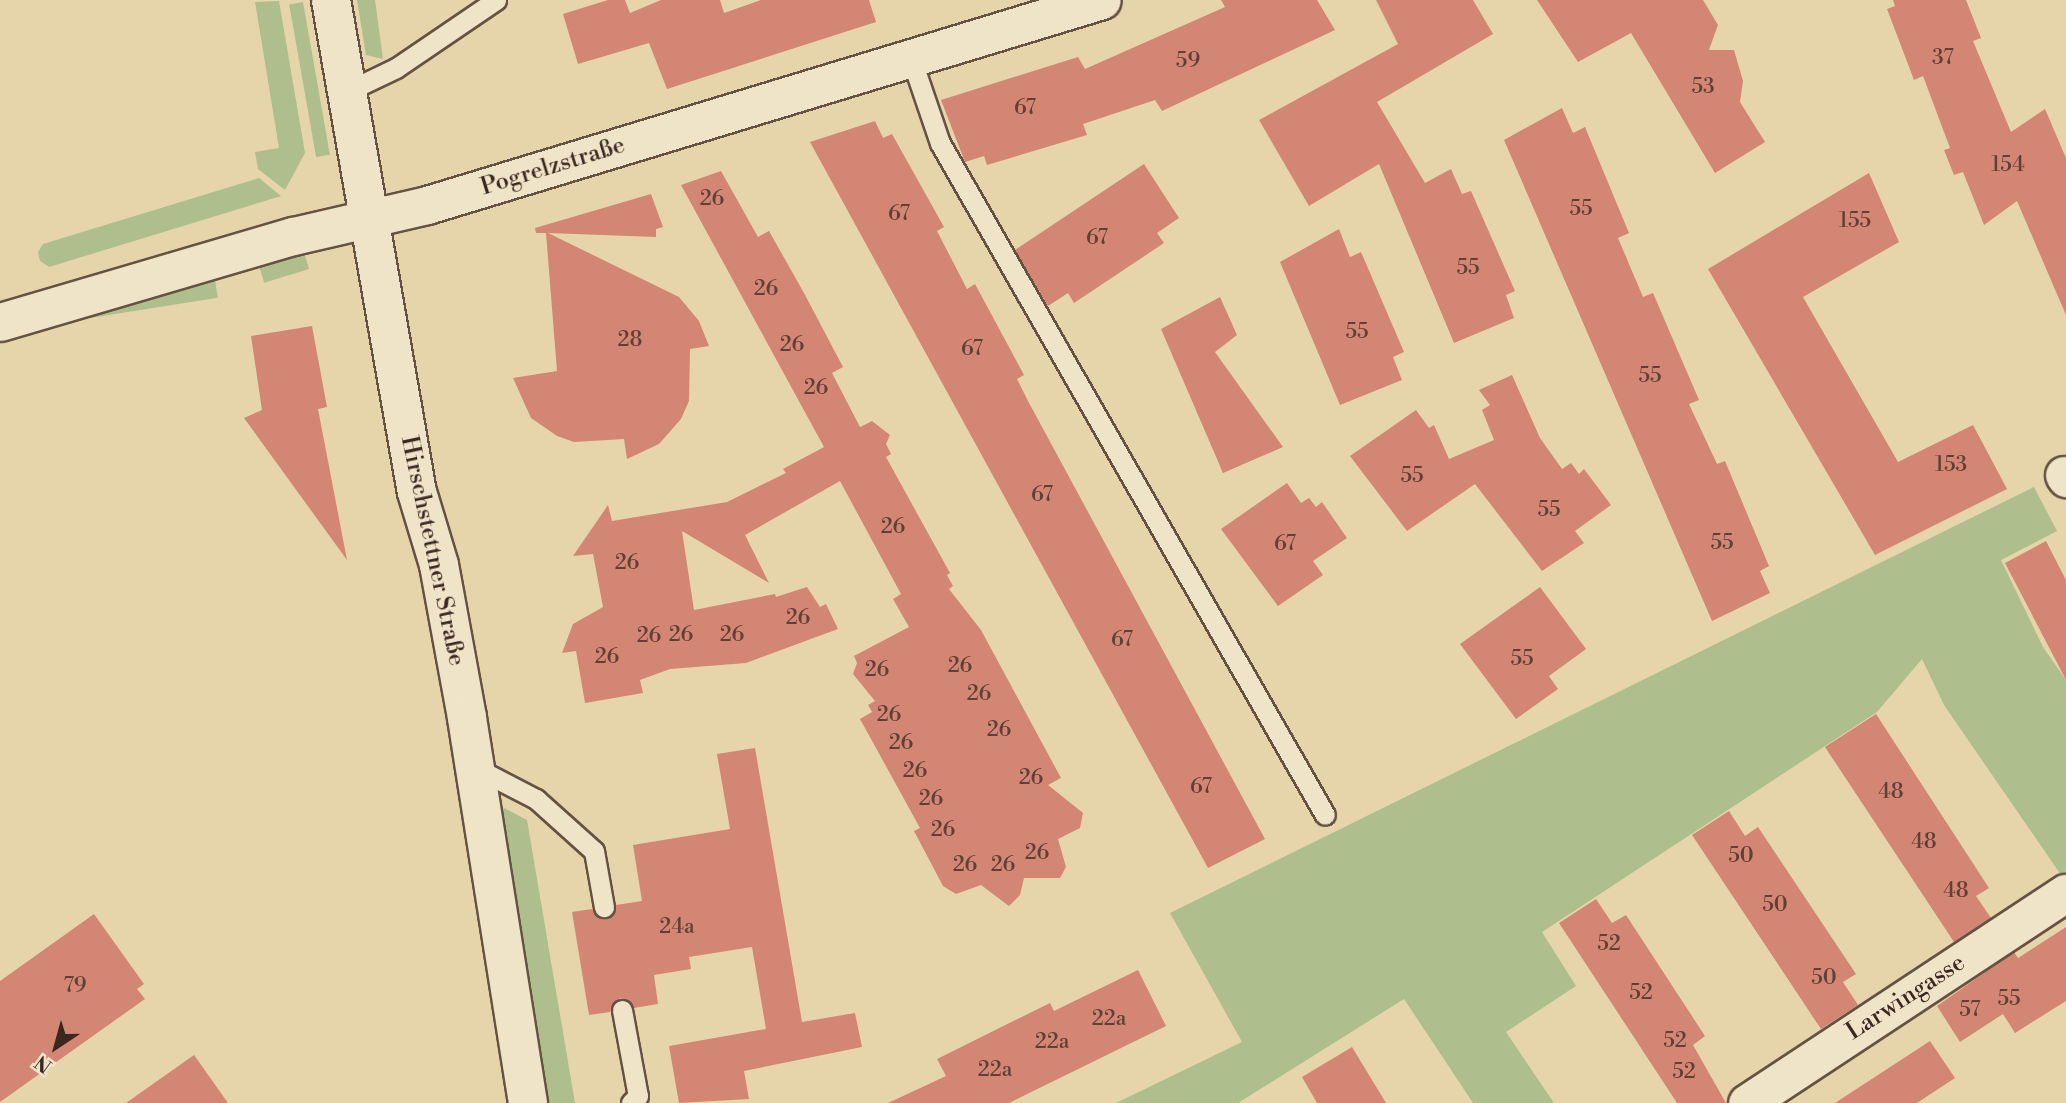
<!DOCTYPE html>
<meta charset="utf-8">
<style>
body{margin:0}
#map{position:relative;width:2066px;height:1103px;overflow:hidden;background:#e6d5aa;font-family:"Libre Bodoni",serif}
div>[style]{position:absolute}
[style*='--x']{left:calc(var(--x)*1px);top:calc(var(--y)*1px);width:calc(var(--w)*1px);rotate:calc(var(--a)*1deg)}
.green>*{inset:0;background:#afbe8d;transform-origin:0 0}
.building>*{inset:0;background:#d38674}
.roads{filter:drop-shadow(2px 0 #655242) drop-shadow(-2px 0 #655242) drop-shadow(0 2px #655242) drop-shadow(0 -2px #655242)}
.service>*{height:19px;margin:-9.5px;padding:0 9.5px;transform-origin:9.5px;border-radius:9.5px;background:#efe4c8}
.minor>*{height:37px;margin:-18.5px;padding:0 18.5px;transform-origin:18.5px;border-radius:18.5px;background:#efe4c8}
.secondary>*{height:38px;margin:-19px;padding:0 19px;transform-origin:19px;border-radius:19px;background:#efe4c8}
span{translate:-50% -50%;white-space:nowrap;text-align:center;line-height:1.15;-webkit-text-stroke:5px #efe4c8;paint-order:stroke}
.number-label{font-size:21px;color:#603f34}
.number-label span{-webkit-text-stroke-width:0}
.street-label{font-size:24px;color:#3a271f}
.north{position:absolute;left:21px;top:1012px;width:70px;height:70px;-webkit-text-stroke:5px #efe4c8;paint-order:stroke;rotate:216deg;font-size:19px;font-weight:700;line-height:28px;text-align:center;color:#3a271f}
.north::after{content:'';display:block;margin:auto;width:24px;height:32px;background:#3a271f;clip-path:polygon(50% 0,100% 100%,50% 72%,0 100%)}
</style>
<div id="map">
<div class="green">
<div style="clip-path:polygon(357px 0,375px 0,383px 59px,366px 55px)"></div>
<div style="clip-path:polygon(279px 1px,305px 153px,285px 190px,258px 169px,255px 152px,279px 148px,255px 2px)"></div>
<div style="left:303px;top:2px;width:155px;height:14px;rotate:80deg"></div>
<div style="clip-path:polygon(259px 178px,281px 196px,49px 267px,40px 261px,38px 252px,43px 244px)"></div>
<div style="left:303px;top:249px;width:21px;height:47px;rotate:73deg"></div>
<div style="left:215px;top:280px;width:18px;height:225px;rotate:81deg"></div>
<div style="clip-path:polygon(2034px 487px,2057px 531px,2001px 560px,2043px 647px,2066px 680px,2066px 871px,2061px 875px,1944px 705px,1922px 659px,1877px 712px,1542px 932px,1576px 986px,1506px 1032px,1554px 1103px,1473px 1103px,1404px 999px,1238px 1103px,1116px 1103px,1242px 1042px,1170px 913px)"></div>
<div style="clip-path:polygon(504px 808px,527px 820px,575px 1103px,546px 1103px,500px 816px)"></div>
</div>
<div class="building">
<div style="clip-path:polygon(608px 0,625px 0,630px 13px,661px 0,720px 0,724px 13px,761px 0,869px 0,876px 22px,667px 89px,649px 43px,578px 64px,563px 14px)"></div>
<div style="clip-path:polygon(1221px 0,1317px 0,1335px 30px,1162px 111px,1155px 100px,1083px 124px,1087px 135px,987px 165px,984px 156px,965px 162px,941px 100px,1078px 57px,1085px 69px,1225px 7px)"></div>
<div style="clip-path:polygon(1376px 0,1473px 0,1493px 34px,1377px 102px,1425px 183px,1451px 169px,1462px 194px,1471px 191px,1515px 291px,1506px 295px,1514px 318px,1454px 343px,1379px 164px,1309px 206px,1259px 120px,1398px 44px)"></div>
<div style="clip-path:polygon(1537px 0,1703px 0,1718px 25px,1709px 50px,1734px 50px,1743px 81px,1740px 102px,1765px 142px,1715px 173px,1631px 33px,1578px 62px)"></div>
<div style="clip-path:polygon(1893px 0,1966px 0,1981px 38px,1973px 41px,2011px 132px,2045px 109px,2066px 158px,2066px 315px,2017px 201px,1984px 225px,1963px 172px,1954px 175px,1944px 150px,1950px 148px,1923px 76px,1914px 80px,1887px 9px,1895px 6px)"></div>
<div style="clip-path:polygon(1562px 108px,1573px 133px,1585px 127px,1629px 233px,1618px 238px,1643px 297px,1653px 293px,1699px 400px,1689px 404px,1717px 464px,1725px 461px,1769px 566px,1760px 571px,1770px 593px,1712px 621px,1504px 140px)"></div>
<div style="clip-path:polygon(875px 121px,883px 138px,892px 134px,944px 227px,937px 231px,967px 289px,975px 284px,1024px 375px,1017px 379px,1028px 401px,1265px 839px,1208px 868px,810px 142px)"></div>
<div style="clip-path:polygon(1144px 164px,1179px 218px,1157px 233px,1164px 243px,1074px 303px,1068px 293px,1048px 306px,1015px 250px)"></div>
<div style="clip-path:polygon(721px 171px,758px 237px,769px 231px,804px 293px,843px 367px,832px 373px,860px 427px,872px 421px,890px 435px,886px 444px,891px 454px,886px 457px,950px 573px,947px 575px,953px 586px,949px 589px,981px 630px,1061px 778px,1048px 785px,1083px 813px,1080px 828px,1058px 839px,1066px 867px,1060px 878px,1024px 878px,1020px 895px,1009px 906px,981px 885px,956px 894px,943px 886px,914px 831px,920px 828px,860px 719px,872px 712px,868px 705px,875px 701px,853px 674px,857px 663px,854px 656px,909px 627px,893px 599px,901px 594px,840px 481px,745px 535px,769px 583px,682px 531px,694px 610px,775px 594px,776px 597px,807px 587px,820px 607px,826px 604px,838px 629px,746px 663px,670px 669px,640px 680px,643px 693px,585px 703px,576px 651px,562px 653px,573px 624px,603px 607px,593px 554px,573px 556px,608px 505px,612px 521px,727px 502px,786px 473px,783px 469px,824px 447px,681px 185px)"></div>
<div style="clip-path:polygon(1869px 173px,1899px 242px,1803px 297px,1898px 462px,1973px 425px,2007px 489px,1875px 555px,1708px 269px)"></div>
<div style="clip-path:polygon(651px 194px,663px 227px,656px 229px,656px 237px,548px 233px,679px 297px,699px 321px,709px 346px,690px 349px,689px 401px,681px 419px,659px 444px,627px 459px,624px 439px,574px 442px,557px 436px,531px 418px,513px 378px,557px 371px,546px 233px,536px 233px,535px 228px)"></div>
<div style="clip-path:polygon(1339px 229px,1350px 257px,1361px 252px,1404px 352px,1393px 357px,1402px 380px,1340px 405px,1280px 262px)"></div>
<div style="clip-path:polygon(1220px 297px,1237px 335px,1215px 352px,1283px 447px,1223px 473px,1161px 329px)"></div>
<div style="clip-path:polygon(312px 326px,327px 407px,318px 409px,347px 560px,244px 418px,262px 410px,251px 336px)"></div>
<div style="clip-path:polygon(1512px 375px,1540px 438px,1562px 469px,1571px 463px,1579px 474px,1584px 469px,1611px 505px,1575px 531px,1584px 543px,1542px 571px,1475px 484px,1407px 531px,1350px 456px,1416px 410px,1429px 428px,1434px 425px,1449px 459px,1494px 440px,1482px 410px,1490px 405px,1479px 390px)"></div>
<div style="clip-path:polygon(1287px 483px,1301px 503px,1309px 498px,1316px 507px,1322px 502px,1347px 538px,1313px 561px,1323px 575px,1278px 606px,1221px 529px)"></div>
<div style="clip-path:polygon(2046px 541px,2066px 580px,2066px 680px,2005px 563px)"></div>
<div style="clip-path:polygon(1540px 587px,1586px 649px,1549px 676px,1558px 689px,1516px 719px,1460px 644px)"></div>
<div style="clip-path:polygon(1876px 714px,1989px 888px,1976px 896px,1991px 918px,1954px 942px,1825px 747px)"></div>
<div style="clip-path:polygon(755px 748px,802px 1022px,855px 1013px,862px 1047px,744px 1071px,749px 1099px,679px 1103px,669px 1046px,766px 1029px,752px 947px,689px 957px,691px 969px,654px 975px,658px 1004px,634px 1008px,620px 998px,610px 1012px,589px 1015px,572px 912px,592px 909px,605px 919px,616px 905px,642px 901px,633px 845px,730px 829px,717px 754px)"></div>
<div style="clip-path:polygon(1729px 811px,1745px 836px,1758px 827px,1856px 974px,1843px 982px,1858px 1005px,1821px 1029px,1692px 835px)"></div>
<div style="clip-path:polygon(1596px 899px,1612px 923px,1626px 915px,1705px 1036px,1693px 1045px,1726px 1103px,1677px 1103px,1559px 923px)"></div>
<div style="clip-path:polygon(94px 914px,144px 984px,137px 989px,145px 999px,0 1102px,0 981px)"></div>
<div style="clip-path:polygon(2066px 927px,2066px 1001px,2015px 1033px,2003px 1014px,1960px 1042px,1937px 1006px,2014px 952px,2018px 958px)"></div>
<div style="clip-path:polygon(1138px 970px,1166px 1026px,1009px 1103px,888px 1103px,946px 1076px,937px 1059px,1050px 1003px,1054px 1011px)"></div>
<div style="clip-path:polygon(1930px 1041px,1955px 1078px,1917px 1103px,1835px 1103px)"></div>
<div style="clip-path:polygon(1352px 1047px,1386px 1103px,1317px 1103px,1302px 1077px)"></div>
<div style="clip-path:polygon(194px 1055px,228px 1103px,126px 1103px)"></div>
</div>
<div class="roads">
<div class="service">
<div style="--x:910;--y:55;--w:93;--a:71.2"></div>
<div style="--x:940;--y:143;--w:774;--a:60.19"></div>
<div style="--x:348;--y:91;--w:53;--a:-25.6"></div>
<div style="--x:396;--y:68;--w:121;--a:-34.2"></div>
<div style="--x:474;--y:767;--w:70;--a:27.3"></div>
<div style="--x:536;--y:799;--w:78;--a:41.9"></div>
<div style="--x:594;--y:851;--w:57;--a:79.9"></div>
<div style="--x:622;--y:1010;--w:87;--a:79.5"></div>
<div style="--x:638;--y:1096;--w:10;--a:135"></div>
</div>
<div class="minor">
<div style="--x:0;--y:322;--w:305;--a:-16.4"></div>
<div style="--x:293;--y:236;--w:138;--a:-13"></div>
<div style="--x:427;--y:205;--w:705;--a:-16.89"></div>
<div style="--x:2064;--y:475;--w:4;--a:56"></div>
<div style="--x:1747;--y:1103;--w:382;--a:-33.4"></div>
</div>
<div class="secondary">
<div style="--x:331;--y:0;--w:499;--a:80.1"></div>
<div style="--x:417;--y:492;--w:76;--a:73.2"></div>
<div style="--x:439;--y:565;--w:156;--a:79.6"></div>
<div style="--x:467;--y:718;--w:390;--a:81"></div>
</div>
</div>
<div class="number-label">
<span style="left:1943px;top:58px">37</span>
<span style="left:1188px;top:61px">59</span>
<span style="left:1703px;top:87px">53</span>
<span style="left:1025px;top:108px">67</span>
<span style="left:2008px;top:165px">154</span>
<span style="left:712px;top:199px">26</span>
<span style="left:1581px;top:209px">55</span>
<span style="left:899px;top:214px">67</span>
<span style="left:1855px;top:221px">155</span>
<span style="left:1097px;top:238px">67</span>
<span style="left:1468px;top:268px">55</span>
<span style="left:766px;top:289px">26</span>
<span style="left:1357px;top:332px">55</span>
<span style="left:630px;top:340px">28</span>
<span style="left:792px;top:345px">26</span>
<span style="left:972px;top:349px">67</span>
<span style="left:1650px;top:376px">55</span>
<span style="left:816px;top:388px">26</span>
<span style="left:1951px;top:465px">153</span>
<span style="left:1412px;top:476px">55</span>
<span style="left:1042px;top:495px">67</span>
<span style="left:1549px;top:510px">55</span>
<span style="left:893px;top:527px">26</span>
<span style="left:1722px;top:543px">55</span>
<span style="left:1285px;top:544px">67</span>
<span style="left:627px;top:563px">26</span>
<span style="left:798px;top:618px">26</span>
<span style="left:681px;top:635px">26</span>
<span style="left:732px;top:635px">26</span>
<span style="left:649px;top:636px">26</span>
<span style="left:1122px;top:640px">67</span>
<span style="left:607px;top:657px">26</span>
<span style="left:1522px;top:659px">55</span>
<span style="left:960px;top:666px">26</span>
<span style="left:877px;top:670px">26</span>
<span style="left:979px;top:694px">26</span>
<span style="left:889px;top:715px">26</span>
<span style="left:999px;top:730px">26</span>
<span style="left:901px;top:743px">26</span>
<span style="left:915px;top:771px">26</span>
<span style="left:1031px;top:778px">26</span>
<span style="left:1201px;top:787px">67</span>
<span style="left:1891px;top:792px">48</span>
<span style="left:931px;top:799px">26</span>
<span style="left:943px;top:830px">26</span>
<span style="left:1924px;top:842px">48</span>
<span style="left:1037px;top:853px">26</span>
<span style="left:1741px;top:856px">50</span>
<span style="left:965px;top:865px">26</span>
<span style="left:1003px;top:865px">26</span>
<span style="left:1956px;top:891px">48</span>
<span style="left:1775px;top:905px">50</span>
<span style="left:677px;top:927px">24a</span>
<span style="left:1609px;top:944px">52</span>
<span style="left:1824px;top:978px">50</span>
<span style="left:75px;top:986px">79</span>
<span style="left:1641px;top:993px">52</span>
<span style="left:2009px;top:999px">55</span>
<span style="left:1970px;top:1010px">57</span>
<span style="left:1109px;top:1019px">22a</span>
<span style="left:1675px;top:1041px">52</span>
<span style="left:1052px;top:1042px">22a</span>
<span style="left:995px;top:1070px">22a</span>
<span style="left:1684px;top:1072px">52</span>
</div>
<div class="street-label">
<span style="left:553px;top:167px;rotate:-17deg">Pogrelzstraße</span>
<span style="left:432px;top:551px;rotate:78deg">Hirschstettner Straße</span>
<span style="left:1906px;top:998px;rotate:-33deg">Larwingasse</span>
</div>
<div class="north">N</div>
</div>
